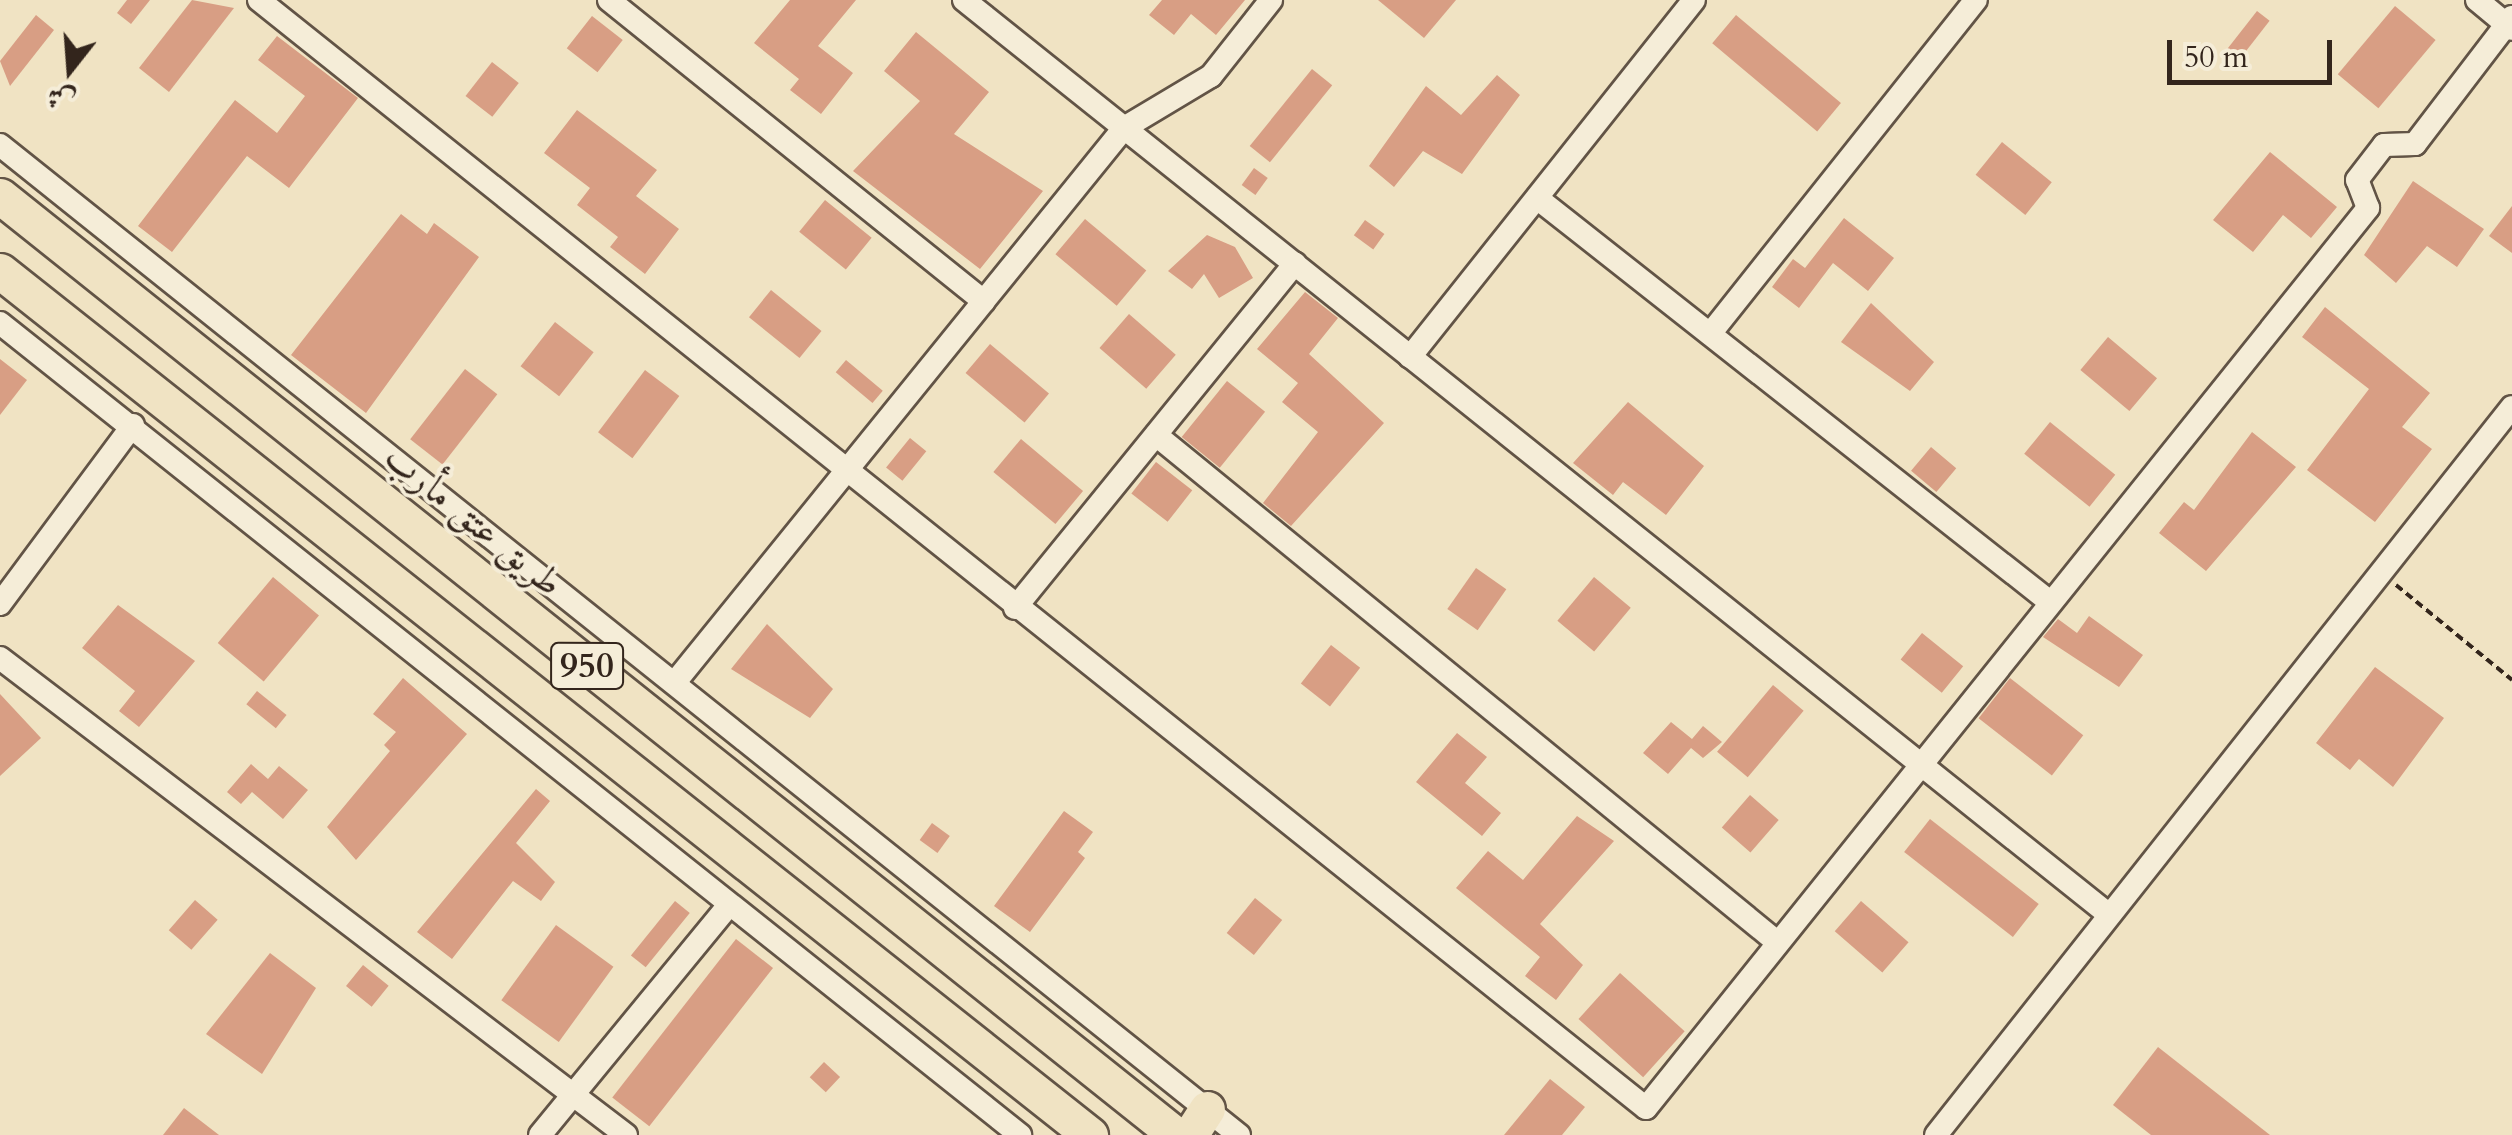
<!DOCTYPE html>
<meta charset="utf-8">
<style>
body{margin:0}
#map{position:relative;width:2512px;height:1135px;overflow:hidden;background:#f0e3c3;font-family:Cardo,Amiri,serif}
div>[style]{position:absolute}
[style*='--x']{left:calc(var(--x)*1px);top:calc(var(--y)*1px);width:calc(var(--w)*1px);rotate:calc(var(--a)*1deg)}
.building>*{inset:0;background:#d89e84;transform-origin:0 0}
.path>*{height:4px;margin-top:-2px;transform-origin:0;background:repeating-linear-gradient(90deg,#33251c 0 8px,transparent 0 13px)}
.roads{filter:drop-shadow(2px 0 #625446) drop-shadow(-2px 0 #625446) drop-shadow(0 2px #625446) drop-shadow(0 -2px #625446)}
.minor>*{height:22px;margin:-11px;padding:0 11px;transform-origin:11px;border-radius:11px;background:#f5edd8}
.primary>*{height:35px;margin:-17.5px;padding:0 17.5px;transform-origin:17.5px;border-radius:17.5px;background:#f0e3c3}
span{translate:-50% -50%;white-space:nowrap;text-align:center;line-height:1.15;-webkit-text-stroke:8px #f5edd8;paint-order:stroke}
.shield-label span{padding:2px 8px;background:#f5edd8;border:2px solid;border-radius:8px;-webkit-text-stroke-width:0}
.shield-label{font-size:35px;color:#33251c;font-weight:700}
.street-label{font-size:38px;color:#33251c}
.north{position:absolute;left:20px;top:20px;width:100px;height:100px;-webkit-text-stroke:8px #f5edd8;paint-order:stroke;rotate:197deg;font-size:28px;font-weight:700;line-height:40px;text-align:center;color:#33251c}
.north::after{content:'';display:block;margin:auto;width:35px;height:45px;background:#33251c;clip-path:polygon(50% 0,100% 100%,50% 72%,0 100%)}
.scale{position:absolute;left:2167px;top:40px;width:165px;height:45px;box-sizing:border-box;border:5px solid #33251c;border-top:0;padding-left:12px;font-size:30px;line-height:35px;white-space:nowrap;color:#33251c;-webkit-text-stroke:8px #f5edd8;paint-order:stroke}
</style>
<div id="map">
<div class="building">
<div style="clip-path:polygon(127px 0,150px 0,131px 24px,117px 13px)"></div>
<div style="clip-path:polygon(192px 0,234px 8px,169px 92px,139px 68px)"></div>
<div style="clip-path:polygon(790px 0,856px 0,818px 46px,853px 73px,821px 114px,790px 90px,799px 79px,754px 43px)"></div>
<div style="clip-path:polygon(1162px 0,1245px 0,1216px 35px,1191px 14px,1174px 35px,1149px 15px)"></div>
<div style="clip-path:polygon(1378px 0,1456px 0,1424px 38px)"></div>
<div style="left:2395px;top:6px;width:53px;height:89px;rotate:40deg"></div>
<div style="left:2257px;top:11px;width:16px;height:48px;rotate:38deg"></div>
<div style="clip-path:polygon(36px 15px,54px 30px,10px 86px,0 61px)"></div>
<div style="left:1736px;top:15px;width:137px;height:37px;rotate:40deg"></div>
<div style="left:592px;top:16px;width:39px;height:41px;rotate:38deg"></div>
<div style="clip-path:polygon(916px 32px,989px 92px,954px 134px,1043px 191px,980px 269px,853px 171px,920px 101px,884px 71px)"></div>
<div style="clip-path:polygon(277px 36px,358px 98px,289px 188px,247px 156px,172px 252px,138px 226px,235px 100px,277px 133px,305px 96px,258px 60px)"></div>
<div style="left:492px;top:62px;width:34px;height:43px;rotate:38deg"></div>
<div style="left:1312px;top:69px;width:26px;height:99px;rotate:39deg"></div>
<div style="clip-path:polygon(1497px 75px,1520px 95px,1462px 174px,1423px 151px,1394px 187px,1369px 166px,1426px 86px,1461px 115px)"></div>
<div style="clip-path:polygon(577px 110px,657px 170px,636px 196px,679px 229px,645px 274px,610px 247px,618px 237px,577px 205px,590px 188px,544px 153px)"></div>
<div style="left:2002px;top:142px;width:64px;height:42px;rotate:39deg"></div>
<div style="clip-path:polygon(2270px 152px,2337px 207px,2311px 238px,2283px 215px,2253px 252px,2213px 220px)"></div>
<div style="left:1254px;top:168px;width:17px;height:21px;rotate:36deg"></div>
<div style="clip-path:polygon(2413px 181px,2484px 229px,2457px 267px,2427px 246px,2396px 283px,2364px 255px)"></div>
<div style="left:825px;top:200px;width:60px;height:41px;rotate:39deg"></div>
<div style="clip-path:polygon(2512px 206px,2512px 253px,2489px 236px)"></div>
<div style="clip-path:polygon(401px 214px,427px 234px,434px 223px,479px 257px,366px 413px,291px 355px)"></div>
<div style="clip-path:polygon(1844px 218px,1894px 258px,1868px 291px,1833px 263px,1799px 308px,1772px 287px,1793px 259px,1805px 268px)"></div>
<div style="left:1085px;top:219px;width:80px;height:46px;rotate:40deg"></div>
<div style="left:1365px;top:220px;width:24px;height:19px;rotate:36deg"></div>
<div style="clip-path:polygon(1207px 235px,1235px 247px,1253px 278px,1219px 298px,1204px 274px,1192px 289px,1168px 271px)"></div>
<div style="left:771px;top:290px;width:65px;height:35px;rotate:39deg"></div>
<div style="clip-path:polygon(1305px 292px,1338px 318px,1309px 354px,1384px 423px,1291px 526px,1263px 503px,1318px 432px,1282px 402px,1298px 383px,1257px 349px)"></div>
<div style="clip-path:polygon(1871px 303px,1934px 362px,1910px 391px,1841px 342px)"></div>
<div style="clip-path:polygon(2325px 307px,2430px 393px,2402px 427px,2432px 449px,2375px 522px,2307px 470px,2369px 389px,2302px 337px)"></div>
<div style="left:1129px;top:314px;width:62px;height:45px;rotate:41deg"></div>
<div style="left:555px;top:322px;width:49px;height:56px;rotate:38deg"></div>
<div style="left:2108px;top:337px;width:64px;height:43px;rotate:40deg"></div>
<div style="left:990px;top:344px;width:77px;height:38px;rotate:40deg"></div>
<div style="clip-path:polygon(0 359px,27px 380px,0 415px)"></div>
<div style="left:846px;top:360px;width:48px;height:16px;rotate:40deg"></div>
<div style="left:465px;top:369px;width:41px;height:89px;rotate:38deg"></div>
<div style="left:645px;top:370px;width:43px;height:78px;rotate:37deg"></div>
<div style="left:1227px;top:381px;width:49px;height:72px;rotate:39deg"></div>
<div style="clip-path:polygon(1628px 402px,1704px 466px,1666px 515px,1623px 482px,1613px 495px,1573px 463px)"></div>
<div style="left:2050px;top:422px;width:84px;height:41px;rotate:39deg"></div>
<div style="clip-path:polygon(2252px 432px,2296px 467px,2206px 571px,2159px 533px,2184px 502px,2194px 510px)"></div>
<div style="left:910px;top:438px;width:21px;height:38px;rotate:39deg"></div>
<div style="left:1021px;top:439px;width:81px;height:43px;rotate:40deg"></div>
<div style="left:1931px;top:447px;width:33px;height:31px;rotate:40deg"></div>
<div style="left:1156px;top:462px;width:46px;height:40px;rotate:38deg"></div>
<div style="left:1476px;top:568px;width:37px;height:50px;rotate:35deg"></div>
<div style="left:273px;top:577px;width:60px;height:86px;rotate:40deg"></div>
<div style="left:1594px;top:577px;width:48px;height:57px;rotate:40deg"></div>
<div style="clip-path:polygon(118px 605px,195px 661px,139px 727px,119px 711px,135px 691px,82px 648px)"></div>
<div style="clip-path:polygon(2089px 616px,2143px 655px,2119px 687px,2043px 637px,2058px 619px,2077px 633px)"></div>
<div style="clip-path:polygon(767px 624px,833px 689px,810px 718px,731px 669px)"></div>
<div style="left:1922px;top:633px;width:53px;height:34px;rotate:39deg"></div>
<div style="left:1331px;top:645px;width:37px;height:49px;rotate:38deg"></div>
<div style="clip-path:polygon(2375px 667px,2444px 718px,2393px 787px,2359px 759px,2350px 770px,2316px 743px)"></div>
<div style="clip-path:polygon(403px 678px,467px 734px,356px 860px,327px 827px,390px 751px,384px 745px,396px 732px,373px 714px)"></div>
<div style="left:2010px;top:678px;width:93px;height:51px;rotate:38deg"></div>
<div style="left:1773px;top:685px;width:40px;height:87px;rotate:40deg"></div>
<div style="left:257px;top:691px;width:38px;height:17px;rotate:39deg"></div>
<div style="clip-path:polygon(0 694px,41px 738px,0 776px)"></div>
<div style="clip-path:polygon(1671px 722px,1692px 739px,1703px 726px,1722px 742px,1703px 758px,1691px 748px,1668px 774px,1643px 753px)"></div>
<div style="clip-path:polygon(1457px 733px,1487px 757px,1465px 783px,1501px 813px,1482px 836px,1416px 782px)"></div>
<div style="clip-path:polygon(251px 764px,268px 779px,279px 766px,308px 790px,283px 819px,252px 792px,241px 804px,227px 792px)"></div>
<div style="clip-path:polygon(536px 789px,550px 801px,516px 843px,555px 882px,541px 901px,513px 881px,452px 959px,417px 932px)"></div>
<div style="left:1750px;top:795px;width:38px;height:43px;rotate:41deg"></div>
<div style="clip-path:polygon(1064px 811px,1093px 832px,1078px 852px,1085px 858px,1030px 932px,994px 906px)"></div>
<div style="clip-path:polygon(1577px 816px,1614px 841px,1540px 924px,1583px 965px,1556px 1000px,1525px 976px,1540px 957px,1456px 888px,1488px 851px,1523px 880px)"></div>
<div style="left:1930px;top:819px;width:138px;height:42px;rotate:38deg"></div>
<div style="left:932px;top:823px;width:22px;height:21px;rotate:36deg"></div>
<div style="left:1255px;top:898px;width:35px;height:45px;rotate:39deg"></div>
<div style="left:195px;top:900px;width:30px;height:40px;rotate:41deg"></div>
<div style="left:675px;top:901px;width:19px;height:70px;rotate:39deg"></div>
<div style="left:1861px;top:901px;width:63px;height:40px;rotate:41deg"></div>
<div style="left:556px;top:925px;width:71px;height:93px;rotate:36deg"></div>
<div style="left:736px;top:939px;width:47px;height:201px;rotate:38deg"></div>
<div style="clip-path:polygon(270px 953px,316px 988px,262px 1074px,206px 1034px)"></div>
<div style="left:363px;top:965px;width:33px;height:27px;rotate:39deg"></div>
<div style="left:1620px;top:973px;width:87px;height:62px;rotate:42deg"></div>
<div style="clip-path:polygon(2158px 1047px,2270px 1135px,2151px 1135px,2113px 1105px)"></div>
<div style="left:824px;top:1062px;width:22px;height:21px;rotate:43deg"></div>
<div style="clip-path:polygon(1550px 1079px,1585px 1107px,1562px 1135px,1504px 1135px)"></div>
<div style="clip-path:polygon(184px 1108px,219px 1135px,163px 1135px)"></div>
</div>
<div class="path">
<div style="--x:2396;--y:585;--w:150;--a:39.3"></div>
</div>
<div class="roads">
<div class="minor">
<div style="--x:259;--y:0;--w:1775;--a:38.62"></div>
<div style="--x:1646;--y:1108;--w:1154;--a:-51.26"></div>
<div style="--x:2368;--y:208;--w:30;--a:-111"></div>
<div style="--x:2357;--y:180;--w:44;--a:-52.4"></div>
<div style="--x:2384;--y:145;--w:31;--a:-2"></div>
<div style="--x:2415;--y:144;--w:160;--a:-52.6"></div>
<div style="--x:609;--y:0;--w:481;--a:38.8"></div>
<div style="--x:964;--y:0;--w:1464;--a:38.62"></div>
<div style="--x:2477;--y:0;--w:45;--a:39.6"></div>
<div style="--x:0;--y:145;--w:1586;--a:38.63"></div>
<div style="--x:1537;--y:198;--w:653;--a:38.22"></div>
<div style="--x:0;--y:323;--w:1304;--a:38.52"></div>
<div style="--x:1710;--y:334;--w:427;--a:-51.5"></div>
<div style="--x:1410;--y:357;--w:456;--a:-51.5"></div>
<div style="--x:1156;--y:435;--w:802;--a:39.23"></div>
<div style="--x:0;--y:604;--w:223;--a:-53.4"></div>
<div style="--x:1015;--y:608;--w:444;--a:-50.9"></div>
<div style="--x:0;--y:658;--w:787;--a:37.31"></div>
<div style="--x:676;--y:681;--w:712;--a:-50.99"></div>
<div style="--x:1124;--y:128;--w:101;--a:-30.9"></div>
<div style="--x:1211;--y:76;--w:97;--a:-51.7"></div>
<div style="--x:540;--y:1135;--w:298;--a:-50.6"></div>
<div style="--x:1936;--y:1135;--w:928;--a:-51.65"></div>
</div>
<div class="primary">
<div style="--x:0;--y:196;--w:1505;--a:38.61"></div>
<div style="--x:0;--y:271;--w:1391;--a:38.4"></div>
<div style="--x:1190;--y:1135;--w:31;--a:-57"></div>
</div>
</div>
<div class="shield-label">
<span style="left:587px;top:666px">950</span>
</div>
<div class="street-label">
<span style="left:473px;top:521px;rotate:39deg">طريق عتق مأرب</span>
</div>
<div class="north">ش</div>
<div class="scale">50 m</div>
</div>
